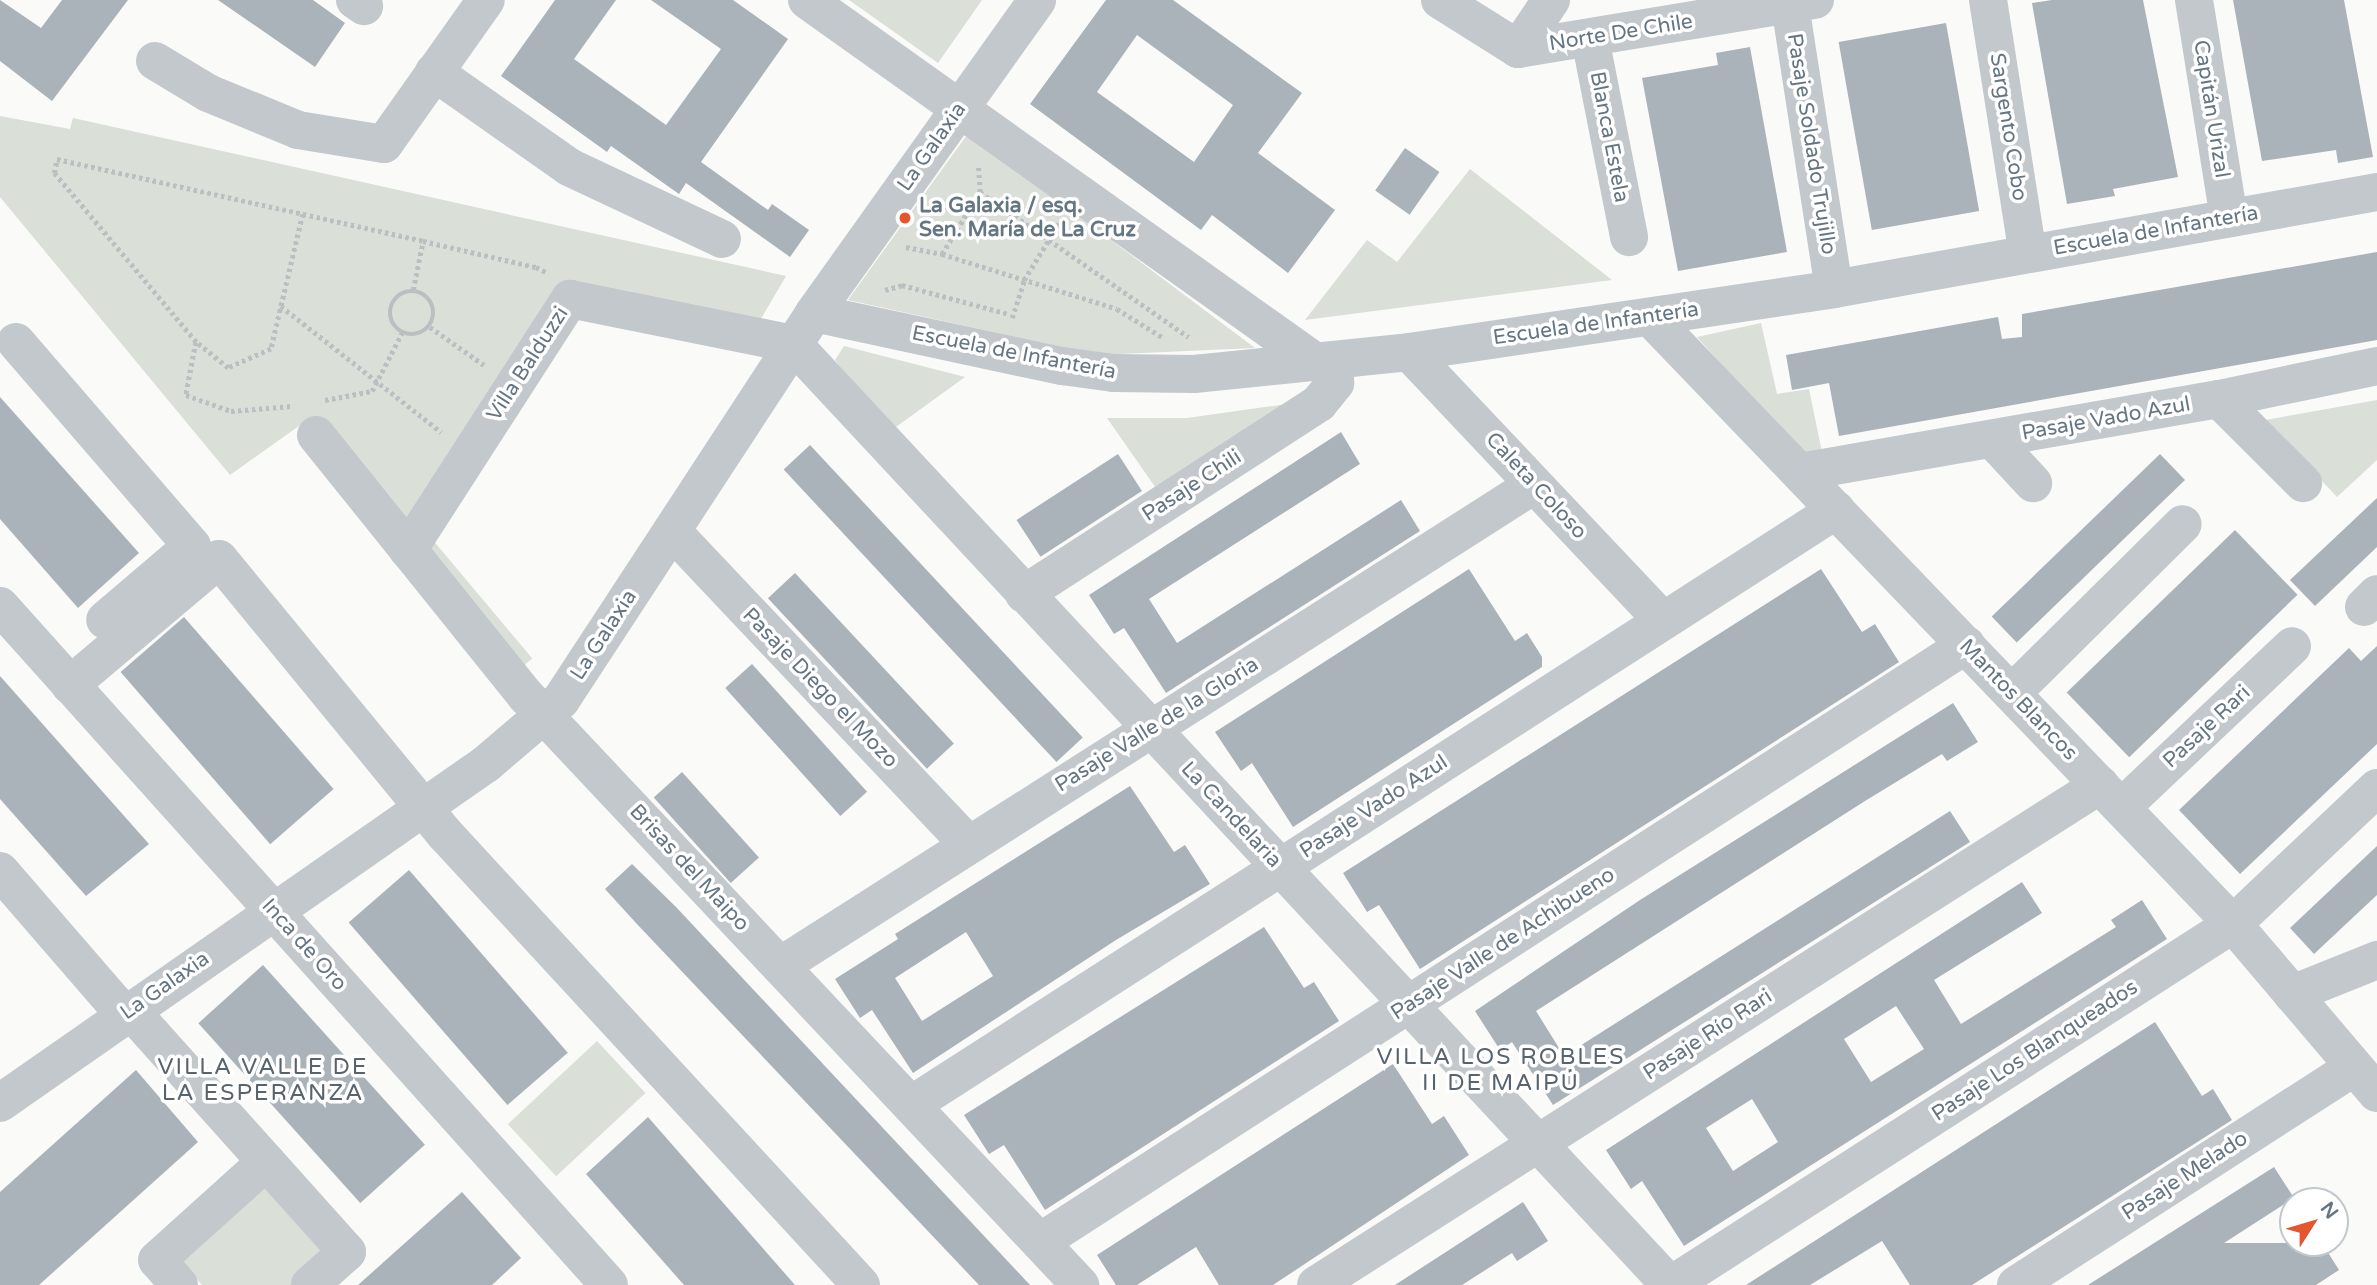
<!DOCTYPE html>
<meta charset="utf-8">
<style>
body{margin:0}
#map{position:relative;width:2377px;height:1285px;overflow:hidden;background:#fafaf8;font-family:"Varela Round",sans-serif}
div>[style]{position:absolute}
[style*='--x']{left:calc(var(--x)*1px);top:calc(var(--y)*1px);width:calc(var(--w)*1px);rotate:calc(var(--a)*1deg)}
.green>*{inset:0;background:#dadfd7;transform-origin:0 0}
.building>*{inset:0;background:#aab3b9;transform-origin:0 0}
.path>*{height:4.5px;margin-top:-2.25px;transform-origin:0;background:repeating-linear-gradient(90deg,#bbbfc2 0 3.5px,transparent 0 7px)}
.path>.ring{margin:-2.25px;padding:0;box-sizing:content-box;background:none;border:4.5px solid #bbbfc2;border-radius:50%}
.minor>*{height:38px;margin:-19px;padding:0 19px;transform-origin:19px;border-radius:19px;background:#c3c8cc}
.dots>*{width:19px;height:19px;translate:-50% -50%;box-sizing:border-box;border:4px solid #fff;border-radius:50%}
span{translate:-50% -50%;white-space:nowrap;text-align:center;line-height:1.15;-webkit-text-stroke:7px #fff;paint-order:stroke}
.street-label{font-size:21px;color:#657683}
.poi-label{font-size:21px;color:#657683;font-weight:700}
.left{translate:0 -50%;text-align:left}
.neighbourhood-label{font-size:23px;color:#57646e;letter-spacing:2px}
.north{position:absolute;left:2279px;top:1187px;width:70px;height:70px;box-sizing:border-box;background:#fff;border:2px solid #c1c8cd;border-radius:50%;rotate:53deg;font-size:19px;font-weight:700;line-height:28px;text-align:center;color:#657683}
.north::after{content:'';display:block;margin:auto;width:24px;height:32px;background:#e4572e;clip-path:polygon(50% 0,100% 100%,50% 72%,0 100%)}
</style>
<div id="map">
<div class="green">
<div style="clip-path:polygon(849px 0,982px 0,938px 63px)"></div>
<div style="clip-path:polygon(0 116px,70px 129px,73px 118px,786px 276px,755px 329px,566px 289px,404px 535px,310px 418px,230px 475px,0 197px)"></div>
<div style="clip-path:polygon(969px 132px,1070px 209px,1255px 348px,1097px 355px,848px 300px)"></div>
<div style="clip-path:polygon(1470px 169px,1612px 280px,1305px 320px,1367px 240px,1397px 262px)"></div>
<div style="clip-path:polygon(1761px 323px,1777px 394px,1809px 389px,1822px 452px,1803px 456px,1697px 337px)"></div>
<div style="clip-path:polygon(844px 346px,965px 377px,889px 432px,835px 360px)"></div>
<div style="clip-path:polygon(2377px 400px,2377px 460px,2337px 497px,2265px 420px)"></div>
<div style="clip-path:polygon(1287px 404px,1158px 491px,1107px 418px,1187px 418px)"></div>
<div style="left:432px;top:539px;width:156px;height:16px;rotate:50deg"></div>
<div style="left:597px;top:1041px;width:71px;height:122px;rotate:47deg"></div>
<div style="clip-path:polygon(263px 1178px,328px 1252px,291px 1285px,202px 1285px,177px 1256px)"></div>
</div>
<div class="building">
<div style="clip-path:polygon(0 0,41px 28px,62px 0,128px 0,52px 101px,0 61px)"></div>
<div style="clip-path:polygon(218px 0,313px 0,345px 23px,315px 67px)"></div>
<div style="clip-path:polygon(555px 0,616px 0,574px 59px,666px 125px,721px 49px,651px 0,733px 0,788px 39px,701px 162px,768px 210px,772px 204px,809px 230px,790px 257px,686px 183px,679px 194px,611px 146px,607px 152px,501px 76px)"></div>
<div style="clip-path:polygon(evenodd,1106px 0,1173px 0,1302px 93px,1258px 153px,1335px 210px,1288px 273px,1212px 215px,1201px 230px,1030px 104px,1106px 0,1137px 35px,1233px 105px,1194px 162px,1097px 92px,1137px 35px)"></div>
<div style="clip-path:polygon(2052px 0,2143px 0,2178px 177px,2113px 189px,2115px 196px,2067px 204px,2032px 3px)"></div>
<div style="clip-path:polygon(2233px 0,2344px 0,2373px 157px,2338px 163px,2336px 150px,2262px 161px)"></div>
<div style="left:1946px;top:23px;width:191px;height:109px;rotate:80deg"></div>
<div style="clip-path:polygon(1750px 47px,1787px 252px,1678px 271px,1642px 78px,1718px 65px,1716px 53px)"></div>
<div style="left:1405px;top:148px;width:42px;height:52px;rotate:35deg"></div>
<div style="clip-path:polygon(2377px 252px,2377px 340px,1839px 436px,1829px 383px,1792px 390px,1786px 355px,1998px 317px,2002px 339px,2022px 337px,2022px 314px)"></div>
<div style="clip-path:polygon(0 397px,139px 553px,78px 608px,0 519px)"></div>
<div style="clip-path:polygon(1341px 432px,1360px 464px,1149px 599px,1177px 643px,1401px 500px,1420px 531px,1166px 693px,1124px 628px,1114px 634px,1089px 595px)"></div>
<div style="left:810px;top:445px;width:400px;height:36px;rotate:47deg"></div>
<div style="left:1118px;top:454px;width:44px;height:121px;rotate:57deg"></div>
<div style="left:2160px;top:454px;width:36px;height:234px;rotate:46deg"></div>
<div style="clip-path:polygon(2377px 498px,2377px 547px,2315px 606px,2290px 580px)"></div>
<div style="left:2235px;top:530px;width:90px;height:234px;rotate:46deg"></div>
<div style="clip-path:polygon(1469px 569px,1515px 641px,1527px 633px,1542px 657px,1542px 667px,1293px 827px,1252px 763px,1241px 771px,1215px 732px)"></div>
<div style="clip-path:polygon(1821px 569px,1862px 632px,1875px 624px,1899px 662px,1420px 969px,1379px 905px,1367px 912px,1343px 873px)"></div>
<div style="left:795px;top:573px;width:233px;height:37px;rotate:47deg"></div>
<div style="left:184px;top:617px;width:228px;height:84px;rotate:49deg"></div>
<div style="clip-path:polygon(2377px 646px,2377px 744px,2240px 874px,2179px 810px,2349px 648px,2361px 661px)"></div>
<div style="left:752px;top:664px;width:172px;height:36px;rotate:48deg"></div>
<div style="clip-path:polygon(0 676px,149px 844px,86px 896px,0 799px)"></div>
<div style="clip-path:polygon(1953px 703px,1978px 742px,1947px 761px,1942px 754px,1865px 801px,1536px 1011px,1564px 1056px,1950px 811px,1970px 842px,1553px 1105px,1512px 1042px,1500px 1050px,1475px 1011px,1640px 900px)"></div>
<div style="left:682px;top:772px;width:115px;height:38px;rotate:48deg"></div>
<div style="clip-path:polygon(evenodd,1130px 786px,1174px 852px,1185px 845px,1210px 884px,1116px 940px,913px 1073px,872px 1010px,860px 1018px,835px 979px,898px 939px,895px 934px,1130px 786px,966px 932px,993px 976px,922px 1021px,895px 978px,966px 932px)"></div>
<div style="clip-path:polygon(2377px 846px,2377px 895px,2314px 954px,2290px 928px)"></div>
<div style="clip-path:polygon(632px 864px,676px 907px,1030px 1285px,979px 1285px,636px 923px,605px 889px)"></div>
<div style="left:409px;top:870px;width:242px;height:80px;rotate:49deg"></div>
<div style="clip-path:polygon(evenodd,2022px 882px,2042px 913px,1934px 980px,1961px 1024px,2116px 927px,2111px 920px,2142px 900px,2167px 939px,1684px 1246px,1642px 1181px,1631px 1189px,1606px 1150px,2022px 882px,1896px 1006px,1924px 1049px,1871px 1082px,1844px 1039px,1896px 1006px,2022px 882px,1752px 1099px,1778px 1142px,1733px 1171px,1706px 1128px,1752px 1099px)"></div>
<div style="clip-path:polygon(1264px 927px,1304px 988px,1314px 982px,1339px 1021px,1045px 1210px,1004px 1145px,989px 1154px,964px 1115px)"></div>
<div style="left:263px;top:965px;width:242px;height:87px;rotate:48deg"></div>
<div style="clip-path:polygon(2155px 1022px,2202px 1096px,2213px 1089px,2232px 1120px,1972px 1285px,1910px 1285px,1882px 1241px,1810px 1285px,1746px 1285px)"></div>
<div style="clip-path:polygon(1393px 1064px,1432px 1124px,1444px 1116px,1469px 1155px,1273px 1285px,1219px 1285px,1196px 1247px,1137px 1285px,1116px 1285px,1097px 1255px)"></div>
<div style="clip-path:polygon(136px 1070px,198px 1142px,39px 1285px,0 1285px,0 1192px)"></div>
<div style="clip-path:polygon(648px 1117px,795px 1285px,684px 1285px,586px 1174px)"></div>
<div style="clip-path:polygon(2274px 1167px,2294px 1198px,2224px 1243px,2322px 1243px,2339px 1270px,2316px 1285px,2088px 1285px)"></div>
<div style="clip-path:polygon(462px 1192px,521px 1258px,492px 1285px,358px 1285px)"></div>
<div style="clip-path:polygon(1523px 1202px,1548px 1241px,1517px 1261px,1512px 1253px,1462px 1285px,1395px 1285px)"></div>
</div>
<div class="path">
<div style="--x:980;--y:192;--w:254;--a:34.8"></div>
<div style="--x:303;--y:214;--w:139;--a:103.3"></div>
<div style="--x:271;--y:349;--w:47;--a:156.2"></div>
<div style="--x:228;--y:368;--w:41;--a:-140.9"></div>
<div style="--x:196;--y:342;--w:221;--a:-130"></div>
<div style="--x:54;--y:173;--w:14;--a:-78"></div>
<div style="--x:57;--y:159;--w:375;--a:12.6"></div>
<div style="--x:423;--y:241;--w:116;--a:13"></div>
<div style="--x:536;--y:267;--w:13;--a:27"></div>
<div style="--x:906;--y:247;--w:37;--a:11"></div>
<div style="--x:942;--y:254;--w:73;--a:-58.5"></div>
<div style="--x:980;--y:192;--w:26;--a:-94"></div>
<div style="--x:942;--y:254;--w:183;--a:17.4"></div>
<div style="--x:1117;--y:309;--w:53;--a:31.9"></div>
<div style="--x:413;--y:290;--w:50;--a:-78.5"></div>
<div style="--x:885;--y:290;--w:18;--a:-16"></div>
<div style="--x:902;--y:285;--w:111;--a:15.2"></div>
<div class="ring" style="left:390px;top:291px;width:39.5px;height:39.5px"></div>
<div style="--x:281;--y:306;--w:204;--a:38.2"></div>
<div style="--x:1012;--y:318;--w:40;--a:-72"></div>
<div style="--x:1024;--y:280;--w:67;--a:-58.4"></div>
<div style="--x:430;--y:327;--w:66;--a:35.1"></div>
<div style="--x:196;--y:342;--w:54;--a:100.7"></div>
<div style="--x:186;--y:395;--w:48;--a:19.6"></div>
<div style="--x:231;--y:411;--w:61;--a:-4.7"></div>
<div style="--x:325;--y:400;--w:48;--a:-10.8"></div>
<div style="--x:372;--y:391;--w:65;--a:-62.7"></div>
</div>
<div class="minor">
<div style="--x:355;--y:0;--w:11;--a:34"></div>
<div style="--x:807;--y:0;--w:626;--a:35.44"></div>
<div style="--x:1440;--y:0;--w:92;--a:32.1"></div>
<div style="--x:1518;--y:49;--w:301;--a:-9.4"></div>
<div style="--x:1793;--y:0;--w:6;--a:121"></div>
<div style="--x:1790;--y:5;--w:287;--a:81.2"></div>
<div style="--x:1988;--y:0;--w:257;--a:81.1"></div>
<div style="--x:2194;--y:0;--w:221;--a:80.9"></div>
<div style="--x:1590;--y:38;--w:203;--a:78.9"></div>
<div style="--x:1518;--y:49;--w:59;--a:-56"></div>
<div style="--x:155;--y:61;--w:62;--a:31.1"></div>
<div style="--x:208;--y:93;--w:97;--a:22.3"></div>
<div style="--x:298;--y:130;--w:87;--a:9.2"></div>
<div style="--x:384;--y:144;--w:176;--a:-54.7"></div>
<div style="--x:434;--y:72;--w:165;--a:35.1"></div>
<div style="--x:569;--y:167;--w:169;--a:25.2"></div>
<div style="--x:814;--y:313;--w:254;--a:12.1"></div>
<div style="--x:1062;--y:366;--w:52;--a:7.7"></div>
<div style="--x:1114;--y:373;--w:80;--a:0.7"></div>
<div style="--x:1194;--y:374;--w:216;--a:-5.8"></div>
<div style="--x:1409;--y:352;--w:430;--a:-8.4"></div>
<div style="--x:1834;--y:289;--w:552;--a:-10.13"></div>
<div style="--x:1650;--y:317;--w:842;--a:46.16"></div>
<div style="--x:2233;--y:924;--w:222;--a:49.6"></div>
<div style="--x:16;--y:342;--w:269;--a:49.2"></div>
<div style="--x:192;--y:546;--w:114;--a:139.6"></div>
<div style="--x:1409;--y:352;--w:370;--a:46.6"></div>
<div style="--x:2219;--y:399;--w:119;--a:45"></div>
<div style="--x:316;--y:435;--w:335;--a:51.2"></div>
<div style="--x:526;--y:696;--w:809;--a:46.75"></div>
<div style="--x:1993;--y:440;--w:59;--a:47.1"></div>
<div style="--x:1800;--y:472;--w:425;--a:-9.9"></div>
<div style="--x:2219;--y:399;--w:161;--a:-11.8"></div>
<div style="--x:672;--y:531;--w:432;--a:46.6"></div>
<div style="--x:408;--y:550;--w:299;--a:-57.2"></div>
<div style="--x:570;--y:299;--w:227;--a:11.4"></div>
<div style="--x:793;--y:344;--w:1286;--a:47.02"></div>
<div style="--x:1024;--y:594;--w:351;--a:-32.9"></div>
<div style="--x:1319;--y:403;--w:26;--a:-51"></div>
<div style="--x:1335;--y:383;--w:22;--a:-90"></div>
<div style="--x:0;--y:606;--w:912;--a:48.11"></div>
<div style="--x:2364;--y:607;--w:18;--a:-45"></div>
<div style="--x:70;--y:685;--w:195;--a:-40.2"></div>
<div style="--x:219;--y:559;--w:355;--a:50.6"></div>
<div style="--x:444;--y:833;--w:615;--a:47.31"></div>
<div style="--x:2012;--y:693;--w:240;--a:-44.7"></div>
<div style="--x:2122;--y:807;--w:234;--a:-43.4"></div>
<div style="--x:0;--y:871;--w:189;--a:49.1"></div>
<div style="--x:780;--y:966;--w:894;--a:-32.54"></div>
<div style="--x:2292;--y:994;--w:92;--a:-21.8"></div>
<div style="--x:130;--y:1010;--w:325;--a:48.1"></div>
<div style="--x:347;--y:1252;--w:50;--a:138.3"></div>
<div style="--x:0;--y:1103;--w:593;--a:-34.9"></div>
<div style="--x:486;--y:764;--w:99;--a:-40.5"></div>
<div style="--x:561;--y:700;--w:462;--a:-56.8"></div>
<div style="--x:814;--y:313;--w:384;--a:-54.5"></div>
<div style="--x:911;--y:1105;--w:1100;--a:-32.75"></div>
<div style="--x:1040;--y:1242;--w:1102;--a:-32.81"></div>
<div style="--x:179;--y:1285;--w:33;--a:-131"></div>
<div style="--x:157;--y:1260;--w:147;--a:-42"></div>
<div style="--x:1316;--y:1285;--w:930;--a:-32.53"></div>
<div style="--x:1671;--y:1285;--w:668;--a:-32.71"></div>
<div style="--x:2233;--y:924;--w:198;--a:-43.4"></div>
<div style="--x:2016;--y:1285;--w:402;--a:-32.8"></div>
</div>
<div class="dots">
<div style="left:905px;top:218px;background:#e4572e"></div>
</div>
<div class="street-label">
<span style="left:1621px;top:33px;rotate:-9deg">Norte De Chile</span>
<span style="left:2211px;top:109px;rotate:81deg">Capitán Urizal</span>
<span style="left:2008px;top:127px;rotate:81deg">Sargento Cobo</span>
<span style="left:1609px;top:137px;rotate:79deg">Blanca Estela</span>
<span style="left:1811px;top:144px;rotate:81deg">Pasaje Soldado Trujillo</span>
<span style="left:932px;top:147px;rotate:-55deg">La Galaxia</span>
<span style="left:2156px;top:231px;rotate:-10deg">Escuela de Infantería</span>
<span style="left:1596px;top:324px;rotate:-8deg">Escuela de Infantería</span>
<span style="left:1014px;top:353px;rotate:11deg">Escuela de Infantería</span>
<span style="left:528px;top:364px;rotate:-57deg">Villa Balduzzi</span>
<span style="left:2106px;top:419px;rotate:-10deg">Pasaje Vado Azul</span>
<span style="left:1192px;top:486px;rotate:-33deg">Pasaje Chili</span>
<span style="left:1536px;top:486px;rotate:47deg">Caleta Coloso</span>
<span style="left:604px;top:635px;rotate:-57deg">La Galaxia</span>
<span style="left:820px;top:688px;rotate:46deg">Pasaje Diego el Mozo</span>
<span style="left:2018px;top:700px;rotate:46deg">Mantos Blancos</span>
<span style="left:1157px;top:725px;rotate:-32deg">Pasaje Valle de la Gloria</span>
<span style="left:2207px;top:727px;rotate:-43deg">Pasaje Rari</span>
<span style="left:1374px;top:807px;rotate:-33deg">Pasaje Vado Azul</span>
<span style="left:1231px;top:815px;rotate:47deg">La Candelaria</span>
<span style="left:689px;top:868px;rotate:47deg">Brisas del Maipo</span>
<span style="left:1503px;top:944px;rotate:-33deg">Pasaje Valle de Achibueno</span>
<span style="left:304px;top:945px;rotate:48deg">Inca de Oro</span>
<span style="left:165px;top:986px;rotate:-35deg">La Galaxia</span>
<span style="left:1708px;top:1035px;rotate:-33deg">Pasaje Río Rari</span>
<span style="left:2035px;top:1051px;rotate:-33deg">Pasaje Los Blanqueados</span>
<span style="left:2185px;top:1176px;rotate:-33deg">Pasaje Melado</span>
</div>
<div class="poi-label">
<span class="left" style="left:919px;top:218px">La Galaxia / esq.<br>Sen. María de La Cruz</span>
</div>
<div class="neighbourhood-label">
<span style="left:1501px;top:1070px">VILLA LOS ROBLES<br>II DE MAIPÚ</span>
<span style="left:263px;top:1080px">VILLA VALLE DE<br>LA ESPERANZA</span>
</div>
<div class="north">N</div>
</div>
